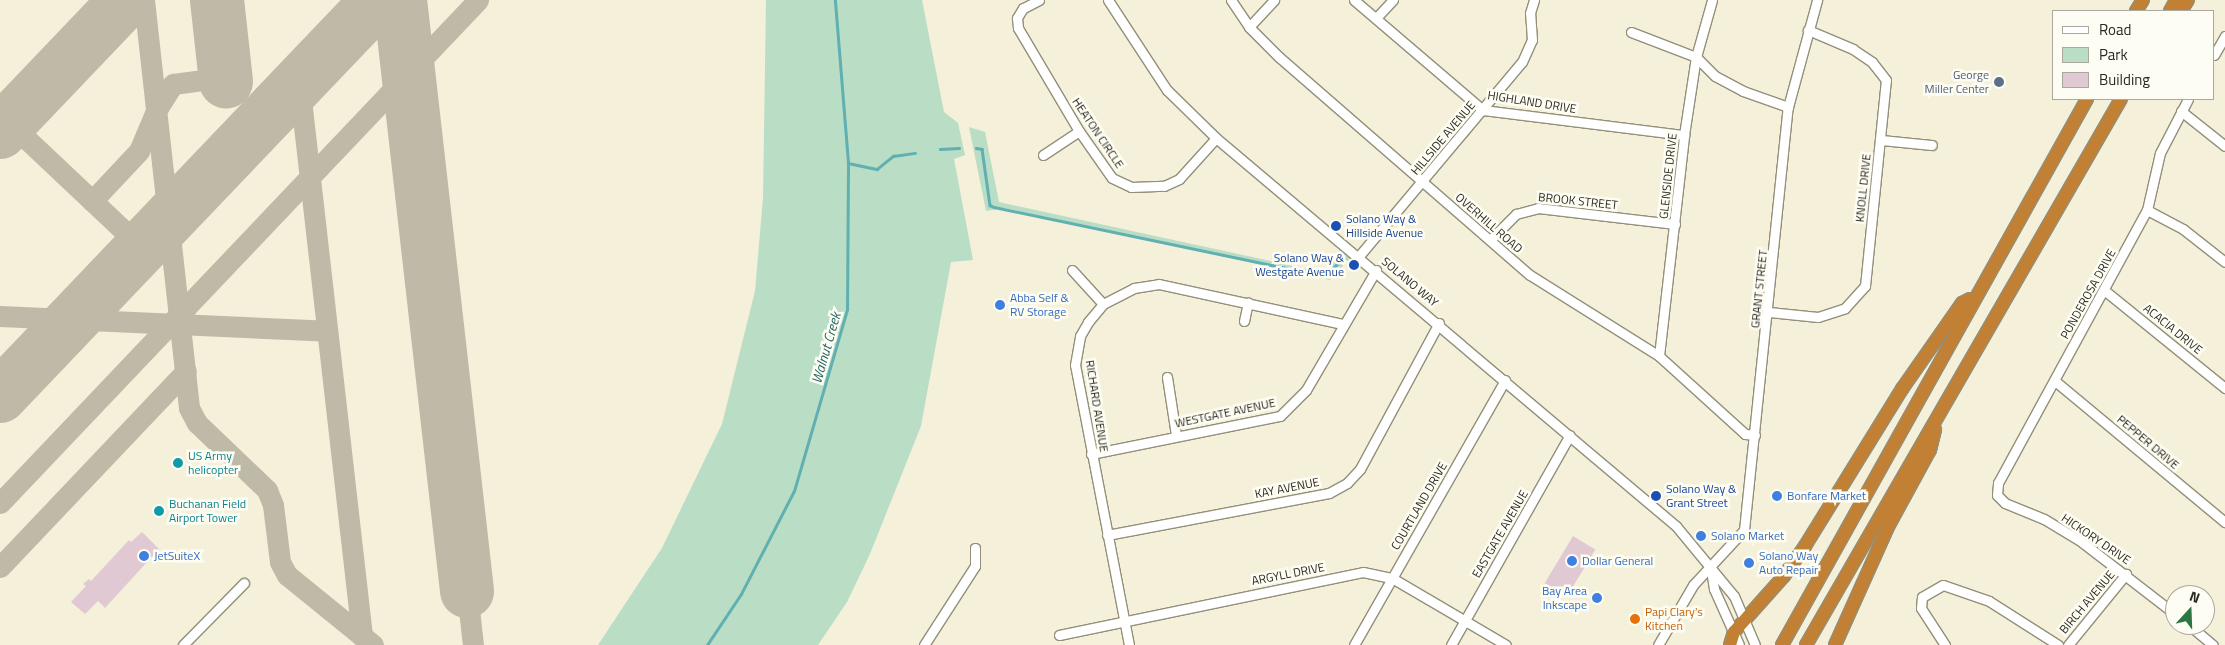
<!DOCTYPE html>
<style>
body{margin:0}
#map{position:relative;width:2225px;height:645px;overflow:hidden;background:#f4f0d9;font-family:"Titillium Web",sans-serif}
div>[style]{position:absolute}
[style*='--x']{left:calc(var(--x)*1px);top:calc(var(--y)*1px);width:calc(var(--w)*1px);rotate:calc(var(--a)*1deg)}
.green>*{inset:0;background:#baddc5}
.stream>*{height:2.5px;margin:-1.25px;padding:0 1.25px;transform-origin:1.25px;border-radius:1.25px;background:#60afb1}
.taxiway>*{height:21px;margin:-10.5px;padding:0 10.5px;transform-origin:10.5px;border-radius:10.5px;background:#bebaa7}
.runway>*{height:54px;margin:-27px;padding:0 27px;transform-origin:27px;border-radius:27px;background:#bebaa7}
.building>*{inset:0;background:#e1c9d4;transform-origin:0 0}
.roads{filter:drop-shadow(1px 0 #938f7a) drop-shadow(-1px 0 #938f7a) drop-shadow(0 1px #938f7a) drop-shadow(0 -1px #938f7a)}
.minor>*{height:9px;margin:-4.5px;padding:0 4.5px;transform-origin:4.5px;border-radius:4.5px;background:#fff}
.highway>*{height:12px;margin:-6px;padding:0 6px;transform-origin:6px;border-radius:6px;background:#c18033}
.dots>*{width:14px;height:14px;translate:-50% -50%;box-sizing:border-box;border:2px solid #fefdf3;border-radius:50%}
span{translate:-50% -50%;white-space:nowrap;text-align:center;line-height:1.15;-webkit-text-stroke:5px #fefdf3;paint-order:stroke}
.service-label{font-size:12px;color:#4e5e75}
.right{translate:-100% -50%;text-align:right}
.street-label{font-size:12px;color:#2b2921}
.transit-label{font-size:12px;color:#164399}
.left{translate:0 -50%;text-align:left}
.shop-label{font-size:12px;color:#366cbe}
.culture-label{font-size:12px;color:#0d838f}
.food-label{font-size:12px;color:#c56008}
.water-label{font-size:14px;color:#226364;font-style:italic}
.legend{position:absolute;left:2052px;top:10px;width:162px;height:90px;box-sizing:border-box;background:#fefdf3;border:1px solid #aaa89f;margin:0;padding:6px 9px;list-style:none;font-size:15px;color:#2b2921}
.legend li{display:flex;align-items:center;gap:10px;height:25px}
.legend b{width:25px;border:1px solid #aaa89f}
.north{position:absolute;left:2165px;top:585px;width:50px;height:50px;box-sizing:border-box;background:#fefdf3;border:1px solid #aaa89f;border-radius:50%;rotate:20deg;font-size:14px;font-weight:700;line-height:20px;text-align:center;color:#2b2921}
.north::after{content:'';display:block;margin:auto;width:18px;height:22px;background:#2d7643;clip-path:polygon(50% 0,100% 100%,50% 72%,0 100%)}
</style>
<div id="map">
<div class="green">
<div style="clip-path:polygon(766px 0,922px 0,944px 112px,958px 123px,965px 155px,954px 159px,973px 260px,951px 262px,921px 426px,870px 554px,847px 602px,818px 645px,598px 645px,662px 548px,722px 424px,755px 291px,763px 198px)"></div>
<div style="clip-path:polygon(969px 127px,985px 132px,999px 202px,1321px 272px,1347px 246px,1355px 253px,1330px 280px,1004px 208px,986px 211px)"></div>
</div>
<div class="stream">
<div style="--x:976;--y:148;--w:6;--a:9"></div>
<div style="--x:982;--y:149;--w:57;--a:81.9"></div>
<div style="--x:990;--y:205;--w:4;--a:27"></div>
<div style="--x:994;--y:207;--w:327;--a:11.8"></div>
<div style="--x:1314;--y:274;--w:11;--a:10"></div>
<div style="--x:1325;--y:276;--w:18;--a:-45"></div>
<div style="--x:940;--y:149;--w:19;--a:-3"></div>
<div style="--x:848;--y:163;--w:30;--a:12"></div>
<div style="--x:877;--y:169;--w:21;--a:-39"></div>
<div style="--x:893;--y:156;--w:22;--a:-8"></div>
<div style="--x:707;--y:645;--w:61;--a:-56.3"></div>
<div style="--x:741;--y:594;--w:116;--a:-62.8"></div>
<div style="--x:794;--y:491;--w:189;--a:-73.7"></div>
<div style="--x:847;--y:310;--w:147;--a:-89.6"></div>
<div style="--x:848;--y:163;--w:164;--a:-94.6"></div>
</div>
<div class="taxiway">
<div style="--x:144;--y:0;--w:410;--a:83.7"></div>
<div style="--x:189;--y:408;--w:17;--a:62"></div>
<div style="--x:197;--y:423;--w:97;--a:43.7"></div>
<div style="--x:267;--y:490;--w:16;--a:68"></div>
<div style="--x:273;--y:505;--w:57;--a:83"></div>
<div style="--x:280;--y:562;--w:15;--a:62"></div>
<div style="--x:287;--y:575;--w:111;--a:39.1"></div>
<div style="--x:299;--y:82;--w:558;--a:83.51"></div>
<div style="--x:0;--y:114;--w:195;--a:43.3"></div>
<div style="--x:92;--y:201;--w:69;--a:-46.8"></div>
<div style="--x:139;--y:151;--w:43;--a:-67"></div>
<div style="--x:156;--y:111;--w:32;--a:-58"></div>
<div style="--x:173;--y:84;--w:52;--a:-7.7"></div>
<div style="--x:0;--y:316;--w:327;--a:2.6"></div>
<div style="--x:0;--y:503;--w:694;--a:-46.46"></div>
<div style="--x:0;--y:567;--w:270;--a:-46.5"></div>
<div style="--x:467;--y:591;--w:54;--a:83.7"></div>
</div>
<div class="runway">
<div style="--x:217;--y:0;--w:82;--a:83.7"></div>
<div style="--x:400;--y:0;--w:595;--a:83.53"></div>
<div style="--x:0;--y:132;--w:182;--a:-46.3"></div>
<div style="--x:0;--y:396;--w:547;--a:-46.33"></div>
</div>
<div class="building">
<div style="clip-path:polygon(142px 532px,159px 549px,105px 608px,98px 601px,85px 614px,71px 602px,86px 586px,83px 584px,89px 579px,91px 581px,129px 540px,131px 542px)"></div>
<div style="left:1573px;top:536px;width:26px;height:55px;rotate:31deg"></div>
</div>
<div class="roads">
<div class="minor">
<div style="--x:1039;--y:0;--w:18;--a:153"></div>
<div style="--x:1023;--y:8;--w:12;--a:121"></div>
<div style="--x:1017;--y:18;--w:10;--a:84"></div>
<div style="--x:1018;--y:28;--w:120;--a:59.4"></div>
<div style="--x:1079;--y:131;--w:57;--a:54.9"></div>
<div style="--x:1112;--y:178;--w:21;--a:25"></div>
<div style="--x:1131;--y:187;--w:33;--a:-2"></div>
<div style="--x:1164;--y:186;--w:17;--a:-25"></div>
<div style="--x:1179;--y:179;--w:55;--a:-47.9"></div>
<div style="--x:1108;--y:0;--w:108;--a:56.8"></div>
<div style="--x:1167;--y:90;--w:69;--a:44.4"></div>
<div style="--x:1216;--y:138;--w:602;--a:40.15"></div>
<div style="--x:1676;--y:526;--w:91;--a:50.4"></div>
<div style="--x:1734;--y:596;--w:53;--a:66.8"></div>
<div style="--x:1231;--y:0;--w:32;--a:56"></div>
<div style="--x:1249;--y:27;--w:42;--a:45"></div>
<div style="--x:1279;--y:57;--w:332;--a:41"></div>
<div style="--x:1530;--y:275;--w:152;--a:32.1"></div>
<div style="--x:1659;--y:356;--w:116;--a:42.2"></div>
<div style="--x:1745;--y:434;--w:10;--a:6"></div>
<div style="--x:1354;--y:0;--w:170;--a:40.5"></div>
<div style="--x:1483;--y:110;--w:203;--a:7.1"></div>
<div style="--x:1376;--y:18;--w:25;--a:-47"></div>
<div style="--x:1249;--y:27;--w:37;--a:-47"></div>
<div style="--x:1631;--y:32;--w:70;--a:21"></div>
<div style="--x:1696;--y:57;--w:27;--a:45"></div>
<div style="--x:1715;--y:76;--w:32;--a:28"></div>
<div style="--x:1743;--y:91;--w:48;--a:19.6"></div>
<div style="--x:2214;--y:55;--w:22;--a:-60"></div>
<div style="--x:2181;--y:111;--w:56;--a:38.5"></div>
<div style="--x:1881;--y:140;--w:51;--a:5.6"></div>
<div style="--x:1043;--y:155;--w:43;--a:-33.7"></div>
<div style="--x:2147;--y:210;--w:41;--a:27.8"></div>
<div style="--x:2183;--y:229;--w:53;--a:38.2"></div>
<div style="--x:1490;--y:240;--w:37;--a:-45"></div>
<div style="--x:1516;--y:214;--w:23;--a:-15"></div>
<div style="--x:1538;--y:208;--w:138;--a:6.7"></div>
<div style="--x:1359;--y:256;--w:253;--a:-50"></div>
<div style="--x:1522;--y:62;--w:24;--a:-66"></div>
<div style="--x:1532;--y:40;--w:27;--a:-94"></div>
<div style="--x:1530;--y:13;--w:14;--a:-73"></div>
<div style="--x:1072;--y:270;--w:46;--a:47.6"></div>
<div style="--x:2104;--y:290;--w:156;--a:39"></div>
<div style="--x:1769;--y:312;--w:49;--a:5.8"></div>
<div style="--x:1818;--y:317;--w:28;--a:-18"></div>
<div style="--x:1845;--y:308;--w:30;--a:-48"></div>
<div style="--x:1865;--y:286;--w:207;--a:-84.2"></div>
<div style="--x:1886;--y:80;--w:23;--a:-128"></div>
<div style="--x:1872;--y:62;--w:23;--a:-146"></div>
<div style="--x:1853;--y:49;--w:49;--a:-157.1"></div>
<div style="--x:1244;--y:321;--w:19;--a:-78"></div>
<div style="--x:1659;--y:356;--w:222;--a:-83.5"></div>
<div style="--x:1684;--y:135;--w:79;--a:-81.3"></div>
<div style="--x:1696;--y:57;--w:59;--a:-74.3"></div>
<div style="--x:1167;--y:377;--w:59;--a:81.2"></div>
<div style="--x:2055;--y:381;--w:221;--a:39.7"></div>
<div style="--x:1091;--y:454;--w:193;--a:-11.4"></div>
<div style="--x:1280;--y:416;--w:37;--a:-45"></div>
<div style="--x:1306;--y:390;--w:139;--a:-59.7"></div>
<div style="--x:1107;--y:535;--w:226;--a:-10.7"></div>
<div style="--x:1329;--y:493;--w:21;--a:-29"></div>
<div style="--x:1347;--y:483;--w:19;--a:-47"></div>
<div style="--x:1360;--y:469;--w:166;--a:-61.6"></div>
<div style="--x:1711;--y:570;--w:19;--a:81"></div>
<div style="--x:1714;--y:589;--w:61;--a:65.9"></div>
<div style="--x:2175;--y:614;--w:118;--a:-142.3"></div>
<div style="--x:2082;--y:542;--w:44;--a:-148.8"></div>
<div style="--x:2044;--y:519;--w:42;--a:-157.7"></div>
<div style="--x:2005;--y:503;--w:11;--a:-135"></div>
<div style="--x:1997;--y:495;--w:12;--a:-85"></div>
<div style="--x:1998;--y:483;--w:311;--a:-61.4"></div>
<div style="--x:2147;--y:210;--w:58;--a:-77.2"></div>
<div style="--x:2160;--y:153;--w:61;--a:-62.6"></div>
<div style="--x:2189;--y:625;--w:31;--a:40"></div>
<div style="--x:1059;--y:635;--w:310;--a:-11.7"></div>
<div style="--x:1363;--y:572;--w:30;--a:12"></div>
<div style="--x:1392;--y:578;--w:132;--a:30.4"></div>
<div style="--x:183;--y:645;--w:87;--a:-45.5"></div>
<div style="--x:924;--y:645;--w:94;--a:-57.2"></div>
<div style="--x:975;--y:566;--w:18;--a:-90"></div>
<div style="--x:1129;--y:645;--w:285;--a:-100.9"></div>
<div style="--x:1075;--y:365;--w:29;--a:-80"></div>
<div style="--x:1080;--y:336;--w:16;--a:-60"></div>
<div style="--x:1088;--y:322;--w:23;--a:-50"></div>
<div style="--x:1103;--y:304;--w:35;--a:-27"></div>
<div style="--x:1134;--y:288;--w:25;--a:-9"></div>
<div style="--x:1159;--y:284;--w:188;--a:12.3"></div>
<div style="--x:1354;--y:645;--w:305;--a:-60.3"></div>
<div style="--x:1451;--y:645;--w:241;--a:-60.5"></div>
<div style="--x:1658;--y:645;--w:69;--a:-59.7"></div>
<div style="--x:1693;--y:585;--w:75;--a:-47.2"></div>
<div style="--x:1744;--y:530;--w:425;--a:-84.1"></div>
<div style="--x:1788;--y:107;--w:111;--a:-74.8"></div>
<div style="--x:1945;--y:645;--w:44;--a:-123"></div>
<div style="--x:1921;--y:608;--w:11;--a:-85"></div>
<div style="--x:1922;--y:597;--w:24;--a:-30"></div>
<div style="--x:1943;--y:585;--w:49;--a:19.2"></div>
<div style="--x:1989;--y:601;--w:82;--a:32.5"></div>
<div style="--x:2068;--y:645;--w:92;--a:-50.8"></div>
</div>
<div class="highway">
<div style="--x:2136;--y:11;--w:13;--a:-58"></div>
<div style="--x:2170;--y:11;--w:13;--a:-61"></div>
<div style="--x:2181;--y:11;--w:13;--a:-58"></div>
<div style="--x:1730;--y:645;--w:14;--a:-73"></div>
<div style="--x:1734;--y:632;--w:75;--a:-48.2"></div>
<div style="--x:1784;--y:576;--w:37;--a:-55"></div>
<div style="--x:1805;--y:546;--w:185;--a:-58.3"></div>
<div style="--x:1902;--y:389;--w:105;--a:-55.1"></div>
<div style="--x:1962;--y:303;--w:9;--a:-27"></div>
<div style="--x:1782;--y:645;--w:625;--a:-60.81"></div>
<div style="--x:1806;--y:645;--w:630;--a:-60.02"></div>
<div style="--x:1835;--y:645;--w:129;--a:-65.8"></div>
<div style="--x:1888;--y:527;--w:88;--a:-61.4"></div>
<div style="--x:1930;--y:450;--w:21;--a:-76"></div>
</div>
</div>
<div class="dots">
<div style="left:1999px;top:82px;background:#5c6f8a"></div>
<div style="left:1336px;top:226px;background:#1a4fb4"></div>
<div style="left:1354px;top:265px;background:#1a4fb4"></div>
<div style="left:1000px;top:305px;background:#3f7fe0"></div>
<div style="left:178px;top:463px;background:#0f9aa8"></div>
<div style="left:1656px;top:496px;background:#1a4fb4"></div>
<div style="left:1777px;top:496px;background:#3f7fe0"></div>
<div style="left:159px;top:511px;background:#0f9aa8"></div>
<div style="left:1701px;top:536px;background:#3f7fe0"></div>
<div style="left:144px;top:556px;background:#3f7fe0"></div>
<div style="left:1572px;top:561px;background:#3f7fe0"></div>
<div style="left:1749px;top:563px;background:#3f7fe0"></div>
<div style="left:1597px;top:598px;background:#3f7fe0"></div>
<div style="left:1635px;top:619px;background:#e8710a"></div>
</div>
<div class="service-label">
<span class="right" style="left:1989px;top:82px">George<br>Miller Center</span>
</div>
<div class="street-label">
<span style="left:1532px;top:102px;rotate:9deg">HIGHLAND DRIVE</span>
<span style="left:1098px;top:133px;rotate:56deg">HEATON CIRCLE</span>
<span style="left:1443px;top:138px;rotate:-50deg">HILLSIDE AVENUE</span>
<span style="left:1668px;top:176px;rotate:-84deg">GLENSIDE DRIVE</span>
<span style="left:1863px;top:188px;rotate:-84deg">KNOLL DRIVE</span>
<span style="left:1578px;top:201px;rotate:6deg">BROOK STREET</span>
<span style="left:1489px;top:223px;rotate:41deg">OVERHILL ROAD</span>
<span style="left:1410px;top:282px;rotate:40deg">SOLANO WAY</span>
<span style="left:1759px;top:289px;rotate:-84deg">GRANT STREET</span>
<span style="left:2088px;top:294px;rotate:-61deg">PONDEROSA DRIVE</span>
<span style="left:2173px;top:329px;rotate:39deg">ACACIA DRIVE</span>
<span style="left:1097px;top:406px;rotate:81deg">RICHARD AVENUE</span>
<span style="left:1225px;top:413px;rotate:-12deg">WESTGATE AVENUE</span>
<span style="left:2148px;top:442px;rotate:40deg">PEPPER DRIVE</span>
<span style="left:1287px;top:488px;rotate:-11deg">KAY AVENUE</span>
<span style="left:1419px;top:506px;rotate:-60deg">COURTLAND DRIVE</span>
<span style="left:1500px;top:534px;rotate:-60deg">EASTGATE AVENUE</span>
<span style="left:2096px;top:539px;rotate:34deg">HICKORY DRIVE</span>
<span style="left:1288px;top:574px;rotate:-11deg">ARGYLL DRIVE</span>
<span style="left:2087px;top:602px;rotate:-50deg">BIRCH AVENUE</span>
</div>
<div class="transit-label">
<span class="left" style="left:1346px;top:226px">Solano Way &amp;<br>Hillside Avenue</span>
<span class="right" style="left:1344px;top:265px">Solano Way &amp;<br>Westgate Avenue</span>
<span class="left" style="left:1666px;top:496px">Solano Way &amp;<br>Grant Street</span>
</div>
<div class="shop-label">
<span class="left" style="left:1010px;top:305px">Abba Self &amp;<br>RV Storage</span>
<span class="left" style="left:1787px;top:496px">Bonfare Market</span>
<span class="left" style="left:1711px;top:536px">Solano Market</span>
<span class="left" style="left:154px;top:556px">JetSuiteX</span>
<span class="left" style="left:1759px;top:563px">Solano Way<br>Auto Repair</span>
<span class="left" style="left:1582px;top:561px">Dollar General</span>
<span class="right" style="left:1587px;top:598px">Bay Area<br>Inkscape</span>
</div>
<div class="culture-label">
<span class="left" style="left:188px;top:463px">US Army<br>helicopter</span>
<span class="left" style="left:169px;top:511px">Buchanan Field<br>Airport Tower</span>
</div>
<div class="food-label">
<span class="left" style="left:1645px;top:619px">Papi Clary's<br>Kitchen</span>
</div>
<div class="water-label">
<span style="left:826px;top:348px;rotate:-74deg">Walnut Creek</span>
</div>
<ul class="legend">
<li><b style="height:6px;background:#fff"></b>Road</li>
<li><b style="height:14px;background:#baddc5"></b>Park</li>
<li><b style="height:14px;background:#e1c9d4"></b>Building</li>
</ul>
<div class="north">N</div>
</div>
